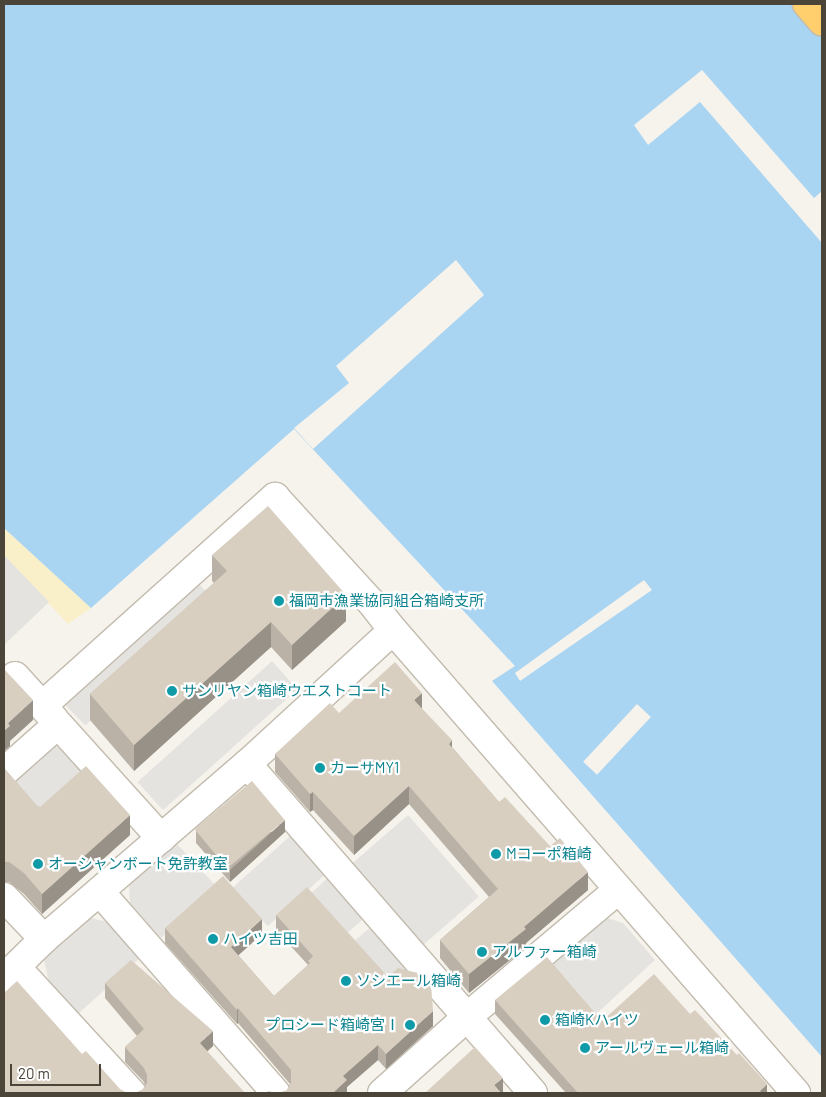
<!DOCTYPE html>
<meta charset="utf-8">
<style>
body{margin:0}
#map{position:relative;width:826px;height:1097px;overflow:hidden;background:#f6f3ec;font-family:Barlow,"Noto Sans JP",sans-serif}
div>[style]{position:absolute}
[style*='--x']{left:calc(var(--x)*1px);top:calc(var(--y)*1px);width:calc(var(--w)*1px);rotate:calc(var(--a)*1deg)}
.sand>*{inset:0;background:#f9efc9}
.parking>*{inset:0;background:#e5e3e0;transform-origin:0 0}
.water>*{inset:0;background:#a9d4f2}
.pier>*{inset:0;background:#f6f3ec;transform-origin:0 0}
.roads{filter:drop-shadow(1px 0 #c2bbae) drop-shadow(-1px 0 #c2bbae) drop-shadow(0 1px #c2bbae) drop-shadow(0 -1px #c2bbae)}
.street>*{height:28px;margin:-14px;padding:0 14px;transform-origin:14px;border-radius:14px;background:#fff}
.highway>*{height:28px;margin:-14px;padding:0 14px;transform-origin:14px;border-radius:14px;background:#ffcf6e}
.wall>*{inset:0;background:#bab2a6}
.shaded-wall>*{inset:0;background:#979187}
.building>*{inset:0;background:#d8cfc1;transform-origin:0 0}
.dots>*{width:14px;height:14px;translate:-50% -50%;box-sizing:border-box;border:2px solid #fff;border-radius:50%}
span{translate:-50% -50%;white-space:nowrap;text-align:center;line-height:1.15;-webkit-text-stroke:4.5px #fff;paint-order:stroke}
.culture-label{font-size:15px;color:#0d838f}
.left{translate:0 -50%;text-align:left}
.right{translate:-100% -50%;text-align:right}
.frame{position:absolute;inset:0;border:5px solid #4b4439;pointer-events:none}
.scale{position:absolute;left:10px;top:1064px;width:91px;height:22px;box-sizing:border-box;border:2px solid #4b4439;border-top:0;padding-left:6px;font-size:15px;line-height:18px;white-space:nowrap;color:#4b4439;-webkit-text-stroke:4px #fff;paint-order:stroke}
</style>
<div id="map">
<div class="sand">
<div style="clip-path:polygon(4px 528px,91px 608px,68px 624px,4px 555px)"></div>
</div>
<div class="parking">
<div style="clip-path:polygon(4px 555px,49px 602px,4px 645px)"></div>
<div style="left:194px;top:579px;width:30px;height:180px;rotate:46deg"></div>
<div style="left:272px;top:661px;width:38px;height:181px;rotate:48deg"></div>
<div style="clip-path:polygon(63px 746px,89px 775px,39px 820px,9px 785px,50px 747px)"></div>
<div style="left:408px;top:815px;width:108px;height:77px;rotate:49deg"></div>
<div style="left:290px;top:836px;width:52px;height:77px;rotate:48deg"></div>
<div style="clip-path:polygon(177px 844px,217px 887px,161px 938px,130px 903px,129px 885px)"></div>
<div style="left:329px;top:877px;width:54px;height:27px;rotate:48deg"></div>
<div style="clip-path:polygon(604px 917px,623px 923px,655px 960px,594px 1016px,549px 964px)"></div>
<div style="clip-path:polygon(91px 918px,111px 923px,142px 956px,78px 1014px,49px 983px,44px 959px)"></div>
<div style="left:373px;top:925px;width:55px;height:27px;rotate:49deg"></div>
</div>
<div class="water">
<div style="clip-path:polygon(4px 4px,822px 4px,822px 191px,814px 198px,702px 70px,634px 125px,648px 145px,700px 102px,822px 243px,822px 1057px,492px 681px,515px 666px,294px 429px,91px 608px,4px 528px)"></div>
</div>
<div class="pier">
<div style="clip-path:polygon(456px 260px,484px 295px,313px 449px,294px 428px,349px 383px,336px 366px)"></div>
<div style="clip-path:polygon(644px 580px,652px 590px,520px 681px,515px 673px)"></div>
<div style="left:637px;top:704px;width:19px;height:79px;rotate:43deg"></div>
</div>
<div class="roads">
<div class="street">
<div style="--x:15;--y:676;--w:58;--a:47.8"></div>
<div style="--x:43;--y:705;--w:312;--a:-41.9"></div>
<div style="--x:275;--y:497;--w:142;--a:47.6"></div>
<div style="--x:371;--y:602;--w:36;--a:52"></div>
<div style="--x:247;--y:764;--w:436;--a:49"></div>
<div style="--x:4;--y:772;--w:72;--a:-41.6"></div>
<div style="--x:58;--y:724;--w:154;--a:47.9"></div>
<div style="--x:100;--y:892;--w:267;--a:48.8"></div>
<div style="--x:4;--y:897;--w:58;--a:46.4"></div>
<div style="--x:16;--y:967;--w:171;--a:47.4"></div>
<div style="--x:4;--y:978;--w:56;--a:-44.3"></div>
<div style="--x:44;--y:939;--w:268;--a:-40.8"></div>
<div style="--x:247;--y:764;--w:198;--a:-42.5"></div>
<div style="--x:393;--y:630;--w:614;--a:48.96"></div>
<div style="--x:382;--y:1093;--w:114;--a:-41.8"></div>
<div style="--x:467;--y:1017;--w:197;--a:-40.1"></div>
</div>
<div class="highway">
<div style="--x:807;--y:4;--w:23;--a:49"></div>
</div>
</div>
<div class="wall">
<div style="clip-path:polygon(212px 555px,346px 621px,292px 670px,271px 647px,134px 771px,90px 720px,90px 694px,214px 583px,212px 581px)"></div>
<div style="clip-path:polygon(422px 709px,452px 747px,499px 802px,588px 890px,526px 943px,526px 947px,469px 993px,440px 958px,440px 940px,489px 897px,409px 804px,354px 855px,313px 810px,310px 812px,275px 772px,275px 754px,339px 713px)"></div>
<div style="clip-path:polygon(4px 768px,37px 806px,130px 835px,42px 914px,24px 894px,9px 882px,4px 882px)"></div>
<div style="clip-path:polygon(196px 831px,285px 832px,230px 882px,196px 843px)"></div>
<div style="clip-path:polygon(276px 915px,388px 977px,433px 1026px,386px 1069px,378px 1060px,347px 1087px,347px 1093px,287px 1090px,290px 1084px,238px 1023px,237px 1024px,165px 943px,165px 928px,262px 934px,238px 955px,274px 996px,308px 965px,276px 930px)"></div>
<div style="clip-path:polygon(105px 983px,213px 1046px,208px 1051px,143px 1089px,145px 1086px,144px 1082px,125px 1062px,125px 1047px,137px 1036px,105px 998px)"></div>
<div style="clip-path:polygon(495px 1000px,602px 1021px,690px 1014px,767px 1093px,566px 1093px,495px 1014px)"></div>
</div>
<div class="shaded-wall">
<div style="clip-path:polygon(346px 595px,346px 621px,292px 670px,292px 645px)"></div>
<div style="clip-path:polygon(271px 622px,271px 647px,134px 771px,134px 745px)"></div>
<div style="clip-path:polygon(422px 693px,422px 711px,414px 700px)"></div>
<div style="clip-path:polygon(33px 700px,33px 720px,10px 741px,10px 746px,4px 751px,4px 731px,8px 723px)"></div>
<div style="clip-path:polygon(452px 740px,452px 759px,449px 744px)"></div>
<div style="clip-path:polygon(409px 786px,409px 804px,354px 855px,354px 836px)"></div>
<div style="clip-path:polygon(313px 792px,313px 810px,310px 812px,310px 794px)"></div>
<div style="clip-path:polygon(130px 815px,130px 835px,42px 914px,42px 894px)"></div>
<div style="clip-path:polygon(285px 820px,285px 832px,230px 882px,230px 870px)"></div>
<div style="clip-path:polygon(588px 872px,588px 890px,526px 943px,526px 947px,469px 993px,469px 974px)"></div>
<div style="clip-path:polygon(262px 919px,262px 934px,231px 962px,231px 947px)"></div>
<div style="clip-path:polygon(238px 1008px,238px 1023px,237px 1024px,237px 1010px)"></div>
<div style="clip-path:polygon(433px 1011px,433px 1026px,386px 1069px,386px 1054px)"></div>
<div style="clip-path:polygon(213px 1031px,213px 1046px,200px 1057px,200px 1043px)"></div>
<div style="clip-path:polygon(378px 1045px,378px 1060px,347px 1087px,347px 1093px,333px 1093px,343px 1076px)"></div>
<div style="clip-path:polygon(503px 1078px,503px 1092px,501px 1093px,494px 1085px)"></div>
<div style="clip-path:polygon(767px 1084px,767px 1093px,760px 1093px,760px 1091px)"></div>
</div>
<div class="building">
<div style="clip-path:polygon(268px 506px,346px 595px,292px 645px,271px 622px,134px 745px,90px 694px,227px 571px,212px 555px)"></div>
<div style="clip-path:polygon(395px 662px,422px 693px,414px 700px,452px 740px,449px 744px,499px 802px,505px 797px,550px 846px,560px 838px,588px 872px,524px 927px,526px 929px,469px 974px,440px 940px,498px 889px,409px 786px,354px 836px,313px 792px,310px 794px,275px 754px,330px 703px,339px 713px)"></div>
<div style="clip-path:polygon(4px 669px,33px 700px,8px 723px,10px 726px,4px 731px)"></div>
<div style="clip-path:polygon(86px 766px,130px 815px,42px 894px,24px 873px,9px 862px,4px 862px,4px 768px,37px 806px,40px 807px)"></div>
<div style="left:252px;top:781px;width:51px;height:75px;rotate:50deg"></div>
<div style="clip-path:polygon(223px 876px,262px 919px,231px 947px,274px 996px,310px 963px,308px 961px,313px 956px,276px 915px,307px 887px,388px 977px,398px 968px,422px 974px,431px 984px,433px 1011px,386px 1054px,378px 1045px,343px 1076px,347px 1080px,333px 1093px,279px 1093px,287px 1090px,291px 1083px,291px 1070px,238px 1008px,237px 1010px,165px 928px)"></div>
<div style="clip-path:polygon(547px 957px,602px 1021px,654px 974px,690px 1014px,695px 1010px,737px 1055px,739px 1053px,767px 1084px,760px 1091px,762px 1093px,578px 1093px,495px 1000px)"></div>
<div style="clip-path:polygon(131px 960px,213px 1031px,200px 1043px,245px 1093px,135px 1093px,143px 1089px,147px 1083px,147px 1075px,144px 1068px,125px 1047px,144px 1029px,105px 983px)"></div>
<div style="clip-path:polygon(17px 981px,82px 1054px,86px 1051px,120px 1089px,127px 1093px,132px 1093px,4px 1093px,4px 993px)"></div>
<div style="clip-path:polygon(475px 1047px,503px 1078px,494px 1085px,501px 1093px,425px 1093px)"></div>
<div style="clip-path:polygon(268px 1091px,277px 1093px,266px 1093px)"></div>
</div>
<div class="dots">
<div style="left:279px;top:601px;background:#0f9aa8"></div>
<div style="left:172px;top:691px;background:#0f9aa8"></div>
<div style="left:320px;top:768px;background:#0f9aa8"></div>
<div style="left:496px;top:854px;background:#0f9aa8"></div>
<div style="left:38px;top:864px;background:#0f9aa8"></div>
<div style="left:213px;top:939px;background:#0f9aa8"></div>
<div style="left:482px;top:952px;background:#0f9aa8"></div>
<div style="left:346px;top:981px;background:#0f9aa8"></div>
<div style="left:545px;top:1020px;background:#0f9aa8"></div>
<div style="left:410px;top:1025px;background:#0f9aa8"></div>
<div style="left:585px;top:1048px;background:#0f9aa8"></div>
</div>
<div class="culture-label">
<span class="left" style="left:289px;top:601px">福岡市漁業協同組合箱崎支所</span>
<span class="left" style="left:182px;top:691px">サンリヤン箱崎ウエストコート</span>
<span class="left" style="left:330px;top:768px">カーサMY1</span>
<span class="left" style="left:506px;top:854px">Mコーポ箱崎</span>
<span class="left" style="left:48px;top:864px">オーシャンボート免許教室</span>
<span class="left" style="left:223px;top:939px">ハイツ吉田</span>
<span class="left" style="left:492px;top:952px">アルファー箱崎</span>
<span class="left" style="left:356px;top:981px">ソシエール箱崎</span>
<span class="left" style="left:555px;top:1020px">箱崎Kハイツ</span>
<span class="right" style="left:400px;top:1025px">プロシード箱崎宮Ⅰ</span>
<span class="left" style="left:595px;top:1048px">アールヴェール箱崎</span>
</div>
<div class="frame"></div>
<div class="scale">20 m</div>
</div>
